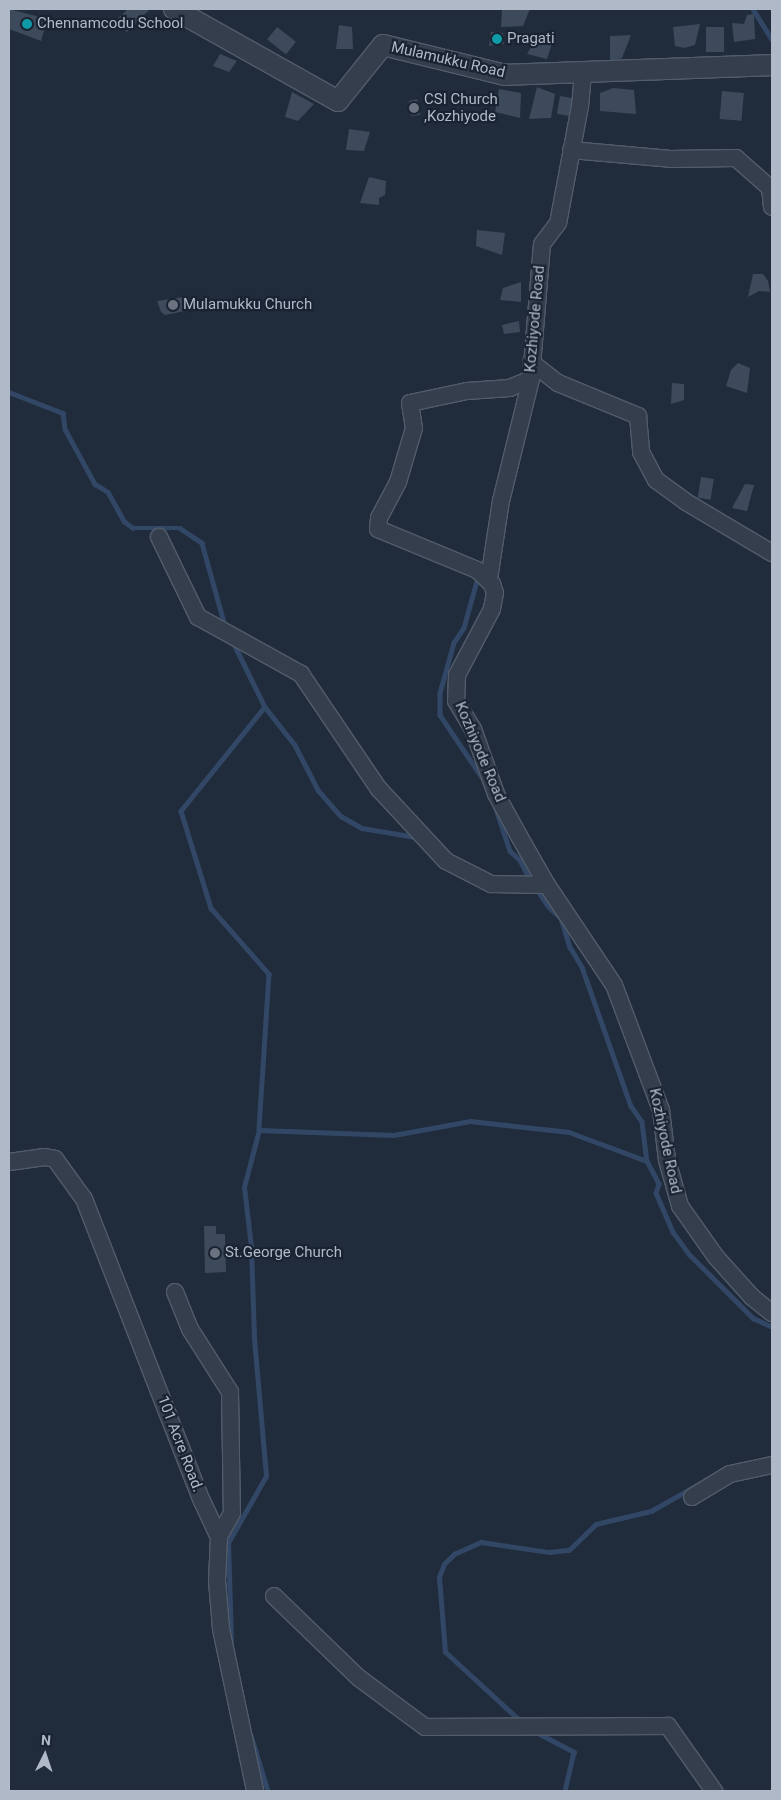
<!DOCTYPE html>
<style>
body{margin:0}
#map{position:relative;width:781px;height:1800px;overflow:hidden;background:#202c3c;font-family:Roboto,sans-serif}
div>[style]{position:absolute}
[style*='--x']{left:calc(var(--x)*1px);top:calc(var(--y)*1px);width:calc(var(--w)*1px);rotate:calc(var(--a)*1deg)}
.stream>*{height:4.5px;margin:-2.25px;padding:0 2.25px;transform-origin:2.25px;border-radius:2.25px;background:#324765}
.building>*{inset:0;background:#3c4a5b;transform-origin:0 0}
.roads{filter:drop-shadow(1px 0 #525c6a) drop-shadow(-1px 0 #525c6a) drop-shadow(0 1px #525c6a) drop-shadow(0 -1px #525c6a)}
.minor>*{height:16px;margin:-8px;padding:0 8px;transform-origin:8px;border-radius:8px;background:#343e4c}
.tertiary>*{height:20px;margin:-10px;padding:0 10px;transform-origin:10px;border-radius:10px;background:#343e4c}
.dots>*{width:14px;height:14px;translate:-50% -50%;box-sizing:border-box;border:2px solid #192331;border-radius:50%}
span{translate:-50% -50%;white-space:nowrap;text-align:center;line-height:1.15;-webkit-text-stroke:4.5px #192331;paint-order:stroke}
.poi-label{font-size:15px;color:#afb9c8}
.left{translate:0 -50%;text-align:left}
.street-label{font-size:15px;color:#afb9c8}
.frame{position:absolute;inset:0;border:10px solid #afb9c8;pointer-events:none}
.north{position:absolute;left:20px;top:1730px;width:50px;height:50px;-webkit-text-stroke:4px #192331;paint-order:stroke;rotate:4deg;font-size:14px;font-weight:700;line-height:20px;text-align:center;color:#afb9c8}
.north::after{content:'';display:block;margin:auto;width:18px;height:22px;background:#afb9c8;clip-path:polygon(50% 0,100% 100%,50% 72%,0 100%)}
</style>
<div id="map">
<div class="stream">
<div style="--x:753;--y:9;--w:36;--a:58"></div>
<div style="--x:9;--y:392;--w:58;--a:21.3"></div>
<div style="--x:63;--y:413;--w:16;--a:83"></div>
<div style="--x:65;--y:429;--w:63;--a:61.4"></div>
<div style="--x:95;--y:484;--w:15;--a:32"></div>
<div style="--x:108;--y:492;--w:33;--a:61"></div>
<div style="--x:124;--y:521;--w:11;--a:38"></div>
<div style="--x:133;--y:528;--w:47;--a:0"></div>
<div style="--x:180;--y:528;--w:27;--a:34"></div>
<div style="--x:202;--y:543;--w:86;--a:74.5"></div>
<div style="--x:477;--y:581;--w:49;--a:105.5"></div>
<div style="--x:464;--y:628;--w:18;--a:124"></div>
<div style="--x:454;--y:643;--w:52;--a:105.6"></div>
<div style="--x:440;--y:693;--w:22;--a:90"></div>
<div style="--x:440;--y:715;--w:77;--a:56.1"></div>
<div style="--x:234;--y:644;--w:70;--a:63.8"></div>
<div style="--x:265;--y:707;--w:48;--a:51.7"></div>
<div style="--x:295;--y:745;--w:51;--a:62.9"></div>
<div style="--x:318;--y:790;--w:35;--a:49"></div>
<div style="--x:341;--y:816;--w:24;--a:30"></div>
<div style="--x:362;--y:828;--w:54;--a:9.6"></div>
<div style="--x:265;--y:707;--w:134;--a:128.9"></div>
<div style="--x:181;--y:811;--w:102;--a:72.8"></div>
<div style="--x:211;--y:908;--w:88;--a:48.7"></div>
<div style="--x:269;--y:974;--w:156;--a:93.7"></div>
<div style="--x:259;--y:1130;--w:135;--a:2.1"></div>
<div style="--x:394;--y:1135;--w:77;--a:-10.4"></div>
<div style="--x:470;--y:1121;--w:100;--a:6.3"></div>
<div style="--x:569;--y:1132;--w:83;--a:20.4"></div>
<div style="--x:496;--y:809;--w:44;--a:71.6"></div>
<div style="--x:510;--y:851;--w:13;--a:42"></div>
<div style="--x:520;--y:860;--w:18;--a:63"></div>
<div style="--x:536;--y:888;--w:22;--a:56"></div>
<div style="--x:548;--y:906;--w:18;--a:43"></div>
<div style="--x:561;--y:918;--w:30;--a:73"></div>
<div style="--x:570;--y:947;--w:23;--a:59"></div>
<div style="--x:582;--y:967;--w:147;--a:70.6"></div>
<div style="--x:631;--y:1106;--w:19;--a:55"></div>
<div style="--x:642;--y:1122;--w:39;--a:83"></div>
<div style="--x:647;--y:1161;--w:26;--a:62"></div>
<div style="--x:659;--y:1184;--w:9;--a:108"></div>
<div style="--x:656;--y:1193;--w:43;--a:66.4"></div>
<div style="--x:673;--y:1232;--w:27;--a:54"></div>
<div style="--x:689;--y:1254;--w:91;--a:45"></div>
<div style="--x:753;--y:1318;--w:21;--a:25"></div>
<div style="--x:231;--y:1642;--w:99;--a:-91.7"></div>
<div style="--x:228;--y:1543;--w:77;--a:-60.4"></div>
<div style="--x:266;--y:1476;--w:139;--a:-95"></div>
<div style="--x:254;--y:1338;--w:91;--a:-91.9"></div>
<div style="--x:251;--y:1247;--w:60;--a:-96.7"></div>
<div style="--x:244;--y:1187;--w:59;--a:-75.3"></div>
<div style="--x:521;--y:1722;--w:103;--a:-137.4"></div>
<div style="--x:445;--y:1652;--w:75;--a:-94.6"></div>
<div style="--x:439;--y:1577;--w:14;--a:-69"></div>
<div style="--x:444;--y:1564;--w:14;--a:-45"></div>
<div style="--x:454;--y:1554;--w:30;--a:-24"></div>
<div style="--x:481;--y:1542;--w:69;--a:8.4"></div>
<div style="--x:549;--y:1552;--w:20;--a:-6"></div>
<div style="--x:569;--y:1550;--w:37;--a:-44"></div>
<div style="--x:596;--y:1524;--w:57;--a:-13.3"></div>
<div style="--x:651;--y:1511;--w:61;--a:-29.5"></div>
<div style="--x:538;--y:1733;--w:41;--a:27.8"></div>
<div style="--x:574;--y:1752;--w:40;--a:103"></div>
<div style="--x:251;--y:1735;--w:59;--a:73.1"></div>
</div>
<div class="building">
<div style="clip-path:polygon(9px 9px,47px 19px,41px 41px,9px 29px)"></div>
<div style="clip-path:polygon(128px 9px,150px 9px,127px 32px,113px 23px)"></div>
<div style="clip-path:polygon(502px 9px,530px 9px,523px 26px,501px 27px)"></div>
<div style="clip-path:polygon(754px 14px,755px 39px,734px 42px,732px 23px,744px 24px,747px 15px)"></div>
<div style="clip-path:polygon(700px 24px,695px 45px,684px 48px,675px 46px,673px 27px)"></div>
<div style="clip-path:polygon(339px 25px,352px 27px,353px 49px,336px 49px)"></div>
<div style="left:277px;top:27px;width:24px;height:16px;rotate:38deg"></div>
<div style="left:724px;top:27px;width:25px;height:18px;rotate:90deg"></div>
<div style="clip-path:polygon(491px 32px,503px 33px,504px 44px,489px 46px)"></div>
<div style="clip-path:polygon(539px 34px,552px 44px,547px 59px,527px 54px)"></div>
<div style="clip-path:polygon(631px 35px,622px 58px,610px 61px,610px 36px)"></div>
<div style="clip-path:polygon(220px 54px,237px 61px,229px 72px,213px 66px)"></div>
<div style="clip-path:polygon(537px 87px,555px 94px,551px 118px,529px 119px)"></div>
<div style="clip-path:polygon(613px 88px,634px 90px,636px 114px,600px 111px,600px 93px)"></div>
<div style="clip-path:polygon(499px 89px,521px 93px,520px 118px,495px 112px)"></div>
<div style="left:722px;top:91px;width:22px;height:28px;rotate:5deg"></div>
<div style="clip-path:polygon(292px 92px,314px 104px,298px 121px,285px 117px)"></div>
<div style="left:560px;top:96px;width:17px;height:18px;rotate:10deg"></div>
<div style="clip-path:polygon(417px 99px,420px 115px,411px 116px,409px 101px)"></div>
<div style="clip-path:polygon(349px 129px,370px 132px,364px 151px,346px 150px)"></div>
<div style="clip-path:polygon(369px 177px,386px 181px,385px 195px,379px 198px,379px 205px,360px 203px)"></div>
<div style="clip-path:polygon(477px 230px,505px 233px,502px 255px,476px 246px)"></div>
<div style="clip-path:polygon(753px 274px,763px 274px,768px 281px,770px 292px,759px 291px,748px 297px)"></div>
<div style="clip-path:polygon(521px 282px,521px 302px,500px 300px,503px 288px)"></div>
<div style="clip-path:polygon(184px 297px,190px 310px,165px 315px,161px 312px,157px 301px)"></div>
<div style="clip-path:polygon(519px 321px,520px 332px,504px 334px,502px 325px)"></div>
<div style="clip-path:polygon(738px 363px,750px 368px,747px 393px,726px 386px,731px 370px)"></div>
<div style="clip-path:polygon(672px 383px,684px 384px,684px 400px,671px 404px)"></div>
<div style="left:701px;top:477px;width:13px;height:21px;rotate:9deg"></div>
<div style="clip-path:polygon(745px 484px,754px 485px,747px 511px,732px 508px)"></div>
<div style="clip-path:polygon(204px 1226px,216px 1226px,216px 1234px,225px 1234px,226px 1272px,205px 1273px)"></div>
</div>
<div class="roads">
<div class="minor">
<div style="--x:583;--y:73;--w:33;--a:95"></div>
<div style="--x:580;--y:106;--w:119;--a:100.6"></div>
<div style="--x:558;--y:223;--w:26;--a:127"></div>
<div style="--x:542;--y:244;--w:135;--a:94.7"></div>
<div style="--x:531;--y:379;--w:23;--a:157"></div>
<div style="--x:510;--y:388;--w:43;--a:176"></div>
<div style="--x:467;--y:391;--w:58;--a:168.1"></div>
<div style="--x:410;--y:403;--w:25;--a:81"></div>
<div style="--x:414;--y:428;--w:56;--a:106.5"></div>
<div style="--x:398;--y:482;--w:41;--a:117.8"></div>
<div style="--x:379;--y:518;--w:11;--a:95"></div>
<div style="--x:378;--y:529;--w:107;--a:22.5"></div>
<div style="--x:477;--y:570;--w:21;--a:43"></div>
<div style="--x:492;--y:584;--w:9;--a:72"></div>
<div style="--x:495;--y:593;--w:16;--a:101"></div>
<div style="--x:492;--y:609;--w:75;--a:117.9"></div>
<div style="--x:457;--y:675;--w:26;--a:92"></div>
<div style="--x:456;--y:701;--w:33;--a:59"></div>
<div style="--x:473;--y:729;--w:69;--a:70.5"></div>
<div style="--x:496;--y:794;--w:48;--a:61.3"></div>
<div style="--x:519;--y:836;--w:56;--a:60.3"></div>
<div style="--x:547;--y:885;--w:120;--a:56.2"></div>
<div style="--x:614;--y:985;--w:134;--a:69.4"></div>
<div style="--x:661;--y:1110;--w:50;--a:83.2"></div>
<div style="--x:667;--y:1160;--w:48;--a:74.2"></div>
<div style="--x:680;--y:1206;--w:62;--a:54.8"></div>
<div style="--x:716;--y:1257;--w:54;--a:48"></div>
<div style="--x:752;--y:1297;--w:26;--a:39"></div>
<div style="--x:571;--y:150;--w:100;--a:5.1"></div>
<div style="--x:671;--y:159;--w:65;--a:-0.9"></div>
<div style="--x:736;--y:158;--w:45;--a:41.4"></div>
<div style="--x:770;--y:188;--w:19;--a:84"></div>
<div style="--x:531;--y:362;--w:34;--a:38"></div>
<div style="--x:558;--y:383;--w:87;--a:22.4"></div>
<div style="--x:638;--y:416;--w:36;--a:85"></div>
<div style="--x:641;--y:452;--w:32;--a:62"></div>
<div style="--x:656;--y:480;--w:37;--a:36"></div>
<div style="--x:686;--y:502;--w:100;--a:30.7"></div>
<div style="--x:159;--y:537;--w:89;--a:64"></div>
<div style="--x:198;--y:617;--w:118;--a:29"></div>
<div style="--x:301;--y:674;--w:139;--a:55.9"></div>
<div style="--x:379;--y:789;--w:98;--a:47.1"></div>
<div style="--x:446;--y:861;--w:51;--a:27.1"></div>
<div style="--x:491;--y:884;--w:56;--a:1"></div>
<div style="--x:489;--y:579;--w:79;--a:-81.3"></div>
<div style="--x:501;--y:501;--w:126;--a:-76.2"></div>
<div style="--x:9;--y:1162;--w:36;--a:-8"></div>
<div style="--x:45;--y:1157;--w:10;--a:11"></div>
<div style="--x:55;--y:1159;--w:49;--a:54.1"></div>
<div style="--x:84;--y:1199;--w:324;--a:68.7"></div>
<div style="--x:202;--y:1501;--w:40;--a:65"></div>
<div style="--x:219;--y:1537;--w:44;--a:92.6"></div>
<div style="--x:217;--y:1581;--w:48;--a:85.2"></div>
<div style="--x:221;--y:1629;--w:166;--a:78.1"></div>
<div style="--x:175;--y:1292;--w:40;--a:68"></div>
<div style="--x:190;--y:1329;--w:75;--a:57.6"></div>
<div style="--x:230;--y:1392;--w:121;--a:89.1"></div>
<div style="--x:232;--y:1513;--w:26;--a:119"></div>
<div style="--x:692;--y:1497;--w:44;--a:-31.2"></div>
<div style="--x:730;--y:1474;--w:43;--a:-12.1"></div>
<div style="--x:274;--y:1596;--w:118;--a:44"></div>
<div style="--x:359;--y:1678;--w:82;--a:36.6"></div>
<div style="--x:425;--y:1727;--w:243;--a:-0.2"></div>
<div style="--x:668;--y:1726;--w:80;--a:54.7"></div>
</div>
<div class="tertiary">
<div style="--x:174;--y:9;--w:188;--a:29.3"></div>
<div style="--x:338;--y:101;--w:72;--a:-51.2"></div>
<div style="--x:383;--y:45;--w:126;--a:13.8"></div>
<div style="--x:505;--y:75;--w:267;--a:-2.1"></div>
</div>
</div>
<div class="dots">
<div style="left:27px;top:24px;background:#0f9aa8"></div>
<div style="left:497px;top:39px;background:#0f9aa8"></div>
<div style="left:414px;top:108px;background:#6b7280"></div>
<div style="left:173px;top:305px;background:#6b7280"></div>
<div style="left:215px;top:1253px;background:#6b7280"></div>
</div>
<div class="poi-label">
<span class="left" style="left:37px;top:24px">Chennamcodu School</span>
<span class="left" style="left:507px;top:39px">Pragati</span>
<span class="left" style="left:424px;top:108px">CSI Church<br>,Kozhiyode</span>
<span class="left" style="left:183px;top:305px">Mulamukku Church</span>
<span class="left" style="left:225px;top:1253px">St.George Church</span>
</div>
<div class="street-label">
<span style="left:448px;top:60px;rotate:13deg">Mulamukku Road</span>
<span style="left:535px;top:319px;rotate:-85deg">Kozhiyode Road</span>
<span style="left:480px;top:752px;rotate:67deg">Kozhiyode Road</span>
<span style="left:665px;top:1141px;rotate:78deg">Kozhiyode Road</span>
<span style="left:180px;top:1444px;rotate:69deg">101 Acre Road.</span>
</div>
<div class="frame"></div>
<div class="north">N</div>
</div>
